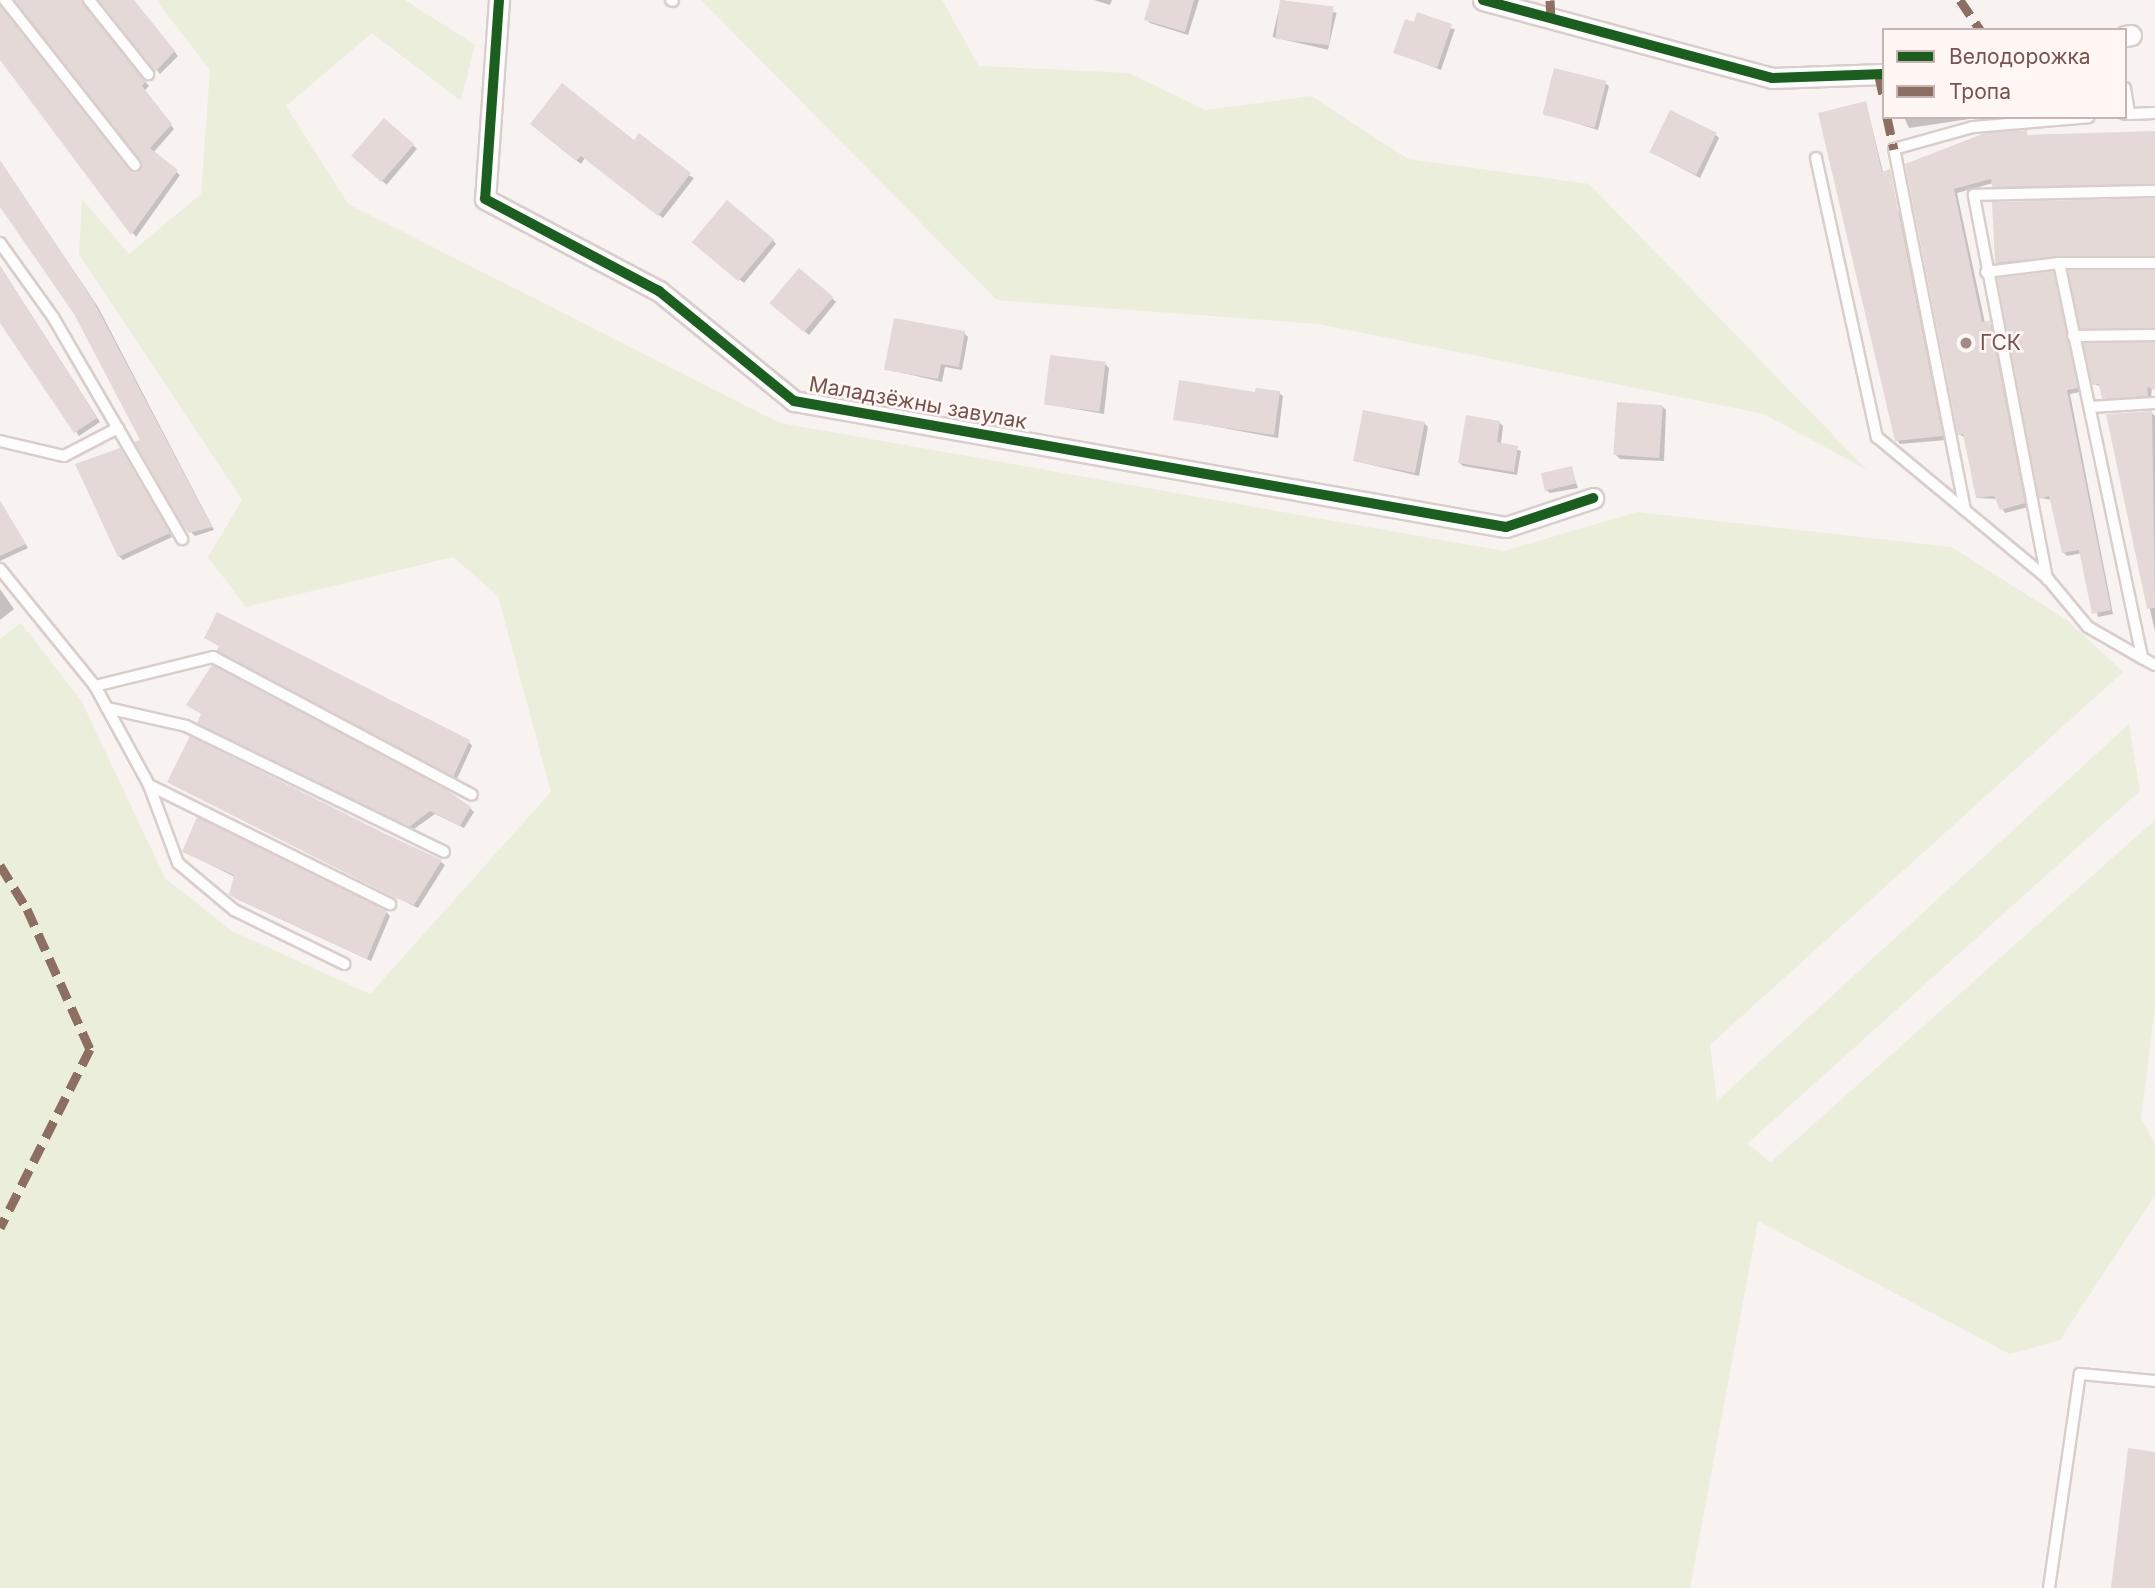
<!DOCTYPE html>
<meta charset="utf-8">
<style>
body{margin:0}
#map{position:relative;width:2155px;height:1588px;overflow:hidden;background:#f8f2f0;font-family:Inter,sans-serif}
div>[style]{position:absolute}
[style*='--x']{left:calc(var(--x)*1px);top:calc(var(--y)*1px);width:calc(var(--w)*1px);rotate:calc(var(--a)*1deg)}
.green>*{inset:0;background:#ebeedb}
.shadow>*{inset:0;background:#0003;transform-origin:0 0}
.building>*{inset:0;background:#e5d9d7;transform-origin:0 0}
.roads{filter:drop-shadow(2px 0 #d8cecc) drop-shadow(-2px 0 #d8cecc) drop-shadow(0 2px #d8cecc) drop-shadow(0 -2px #d8cecc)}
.service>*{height:10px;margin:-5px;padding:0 5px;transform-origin:5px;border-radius:5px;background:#fefdfd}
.minor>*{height:19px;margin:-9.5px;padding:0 9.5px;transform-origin:9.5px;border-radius:9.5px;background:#fefdfd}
.quiet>*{height:9px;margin-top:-4.5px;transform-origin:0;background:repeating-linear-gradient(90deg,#8d6e63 0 18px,transparent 0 27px)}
.cycleway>*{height:10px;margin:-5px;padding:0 5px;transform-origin:5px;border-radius:5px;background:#1b5e20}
.dots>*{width:19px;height:19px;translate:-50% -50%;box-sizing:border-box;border:4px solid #fef7f3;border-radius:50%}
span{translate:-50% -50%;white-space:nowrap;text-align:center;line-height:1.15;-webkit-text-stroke:5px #fef7f3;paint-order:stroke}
.poi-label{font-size:21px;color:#77524f}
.left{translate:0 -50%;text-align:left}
.street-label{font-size:21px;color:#77524f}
.legend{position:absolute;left:1882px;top:28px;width:245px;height:91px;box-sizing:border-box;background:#fef7f3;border:2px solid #c8b5b1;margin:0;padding:9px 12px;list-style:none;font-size:21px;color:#77524f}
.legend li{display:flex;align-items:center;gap:14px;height:35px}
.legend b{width:35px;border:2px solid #c8b5b1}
</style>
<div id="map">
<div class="green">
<div style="clip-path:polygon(156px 0,405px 0,475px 45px,461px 101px,372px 33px,286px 106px,348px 204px,780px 423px,1504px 551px,1637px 512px,1951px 547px,2067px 620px,2123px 672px,1710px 1045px,1717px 1101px,2129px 724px,2140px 791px,1747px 1144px,1771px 1162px,2155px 820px,2155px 1006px,2141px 1119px,2155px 1144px,2155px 1195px,2060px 1340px,2010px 1354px,1758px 1221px,1690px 1588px,0 1588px,0 639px,21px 623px,82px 702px,165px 878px,232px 931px,370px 994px,551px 792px,498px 596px,453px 557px,246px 607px,208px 557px,242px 500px,79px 254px,82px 199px,129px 254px,201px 194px,210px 70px)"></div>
<div style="clip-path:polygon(701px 0,942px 0,979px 66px,1129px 73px,1205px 110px,1311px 96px,1408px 159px,1589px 184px,1867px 470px,1764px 414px,1319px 324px,997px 300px)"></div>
</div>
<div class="shadow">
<div style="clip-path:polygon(0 0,2px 10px,129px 171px,140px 173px,143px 160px,17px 0,87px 0,86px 10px,149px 86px,144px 91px,174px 129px,153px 153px,180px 175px,136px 237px,0 57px)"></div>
<div style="clip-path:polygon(101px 0,133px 0,178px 56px,160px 74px)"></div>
<div style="clip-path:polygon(1094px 0,1112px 0,1110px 5px)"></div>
<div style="clip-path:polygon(1152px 0,1199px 0,1188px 35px,1150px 23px,1146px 19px)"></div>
<div style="left:1281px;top:0;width:57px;height:38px;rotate:13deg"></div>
<div style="clip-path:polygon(1415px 24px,1455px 29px,1441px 70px,1395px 52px)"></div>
<div style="clip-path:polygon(1605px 83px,1609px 86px,1598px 130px,1544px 113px)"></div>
<div style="clip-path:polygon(1866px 103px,1892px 209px,1901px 212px,1946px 440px,1900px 444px,1897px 440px)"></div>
<div style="clip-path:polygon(1904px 117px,1983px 117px,1909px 128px)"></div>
<div style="left:384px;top:121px;width:43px;height:47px;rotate:40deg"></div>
<div style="clip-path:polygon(536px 128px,634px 143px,694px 178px,663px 218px,585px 158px,581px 164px)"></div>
<div style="clip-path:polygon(2155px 133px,2155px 187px,1997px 190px,1993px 183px,1957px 193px,1985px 323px,1994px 327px,2028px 507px,2005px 513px,1997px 499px,1977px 498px,1965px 438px,1959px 434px,1911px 163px)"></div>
<div style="clip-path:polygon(1716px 135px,1719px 138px,1700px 178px,1651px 152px)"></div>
<div style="clip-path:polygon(0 161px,98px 307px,214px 530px,195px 536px,185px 526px,76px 313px,0 204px)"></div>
<div style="clip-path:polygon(2155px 200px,2155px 257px,2000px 266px,1996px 263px)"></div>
<div style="clip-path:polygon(773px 240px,776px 244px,744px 283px,698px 246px)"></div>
<div style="clip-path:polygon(0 266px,100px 422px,79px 436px,0 319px)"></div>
<div style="clip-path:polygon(2155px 272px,2155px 331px,2086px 332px,2082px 328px)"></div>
<div style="clip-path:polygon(2053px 273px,2080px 392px,2070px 394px,2113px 614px,2098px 617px,2082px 553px,2067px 556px,2063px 552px,2051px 500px,2041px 498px)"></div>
<div style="clip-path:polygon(832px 298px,836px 302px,809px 335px,776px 307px)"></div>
<div style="clip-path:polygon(964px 333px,968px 337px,962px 370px,945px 367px,942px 382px,886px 369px)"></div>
<div style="clip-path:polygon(2155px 344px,2151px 399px,2108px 402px,2102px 387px,2094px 384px)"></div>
<div style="clip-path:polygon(1105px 364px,1109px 368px,1104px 414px,1046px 404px)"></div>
<div style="clip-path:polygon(1279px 393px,1283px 396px,1278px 438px,1175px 419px,1257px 394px)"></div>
<div style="clip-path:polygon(1662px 406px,1666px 410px,1664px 461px,1620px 459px,1616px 455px)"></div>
<div style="clip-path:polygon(2151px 412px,2155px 416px,2155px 632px,2108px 415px)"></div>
<div style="clip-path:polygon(1424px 423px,1428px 427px,1419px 476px,1355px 461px)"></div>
<div style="clip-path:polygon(1500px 423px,1503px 426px,1501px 444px,1521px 451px,1517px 475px,1463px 466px,1459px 462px)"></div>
<div style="clip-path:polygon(120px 450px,172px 537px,123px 560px,119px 556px)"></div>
<div style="clip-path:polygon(1571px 468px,1578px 488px,1550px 493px,1546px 490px)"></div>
<div style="clip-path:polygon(0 501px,28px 548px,0 561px)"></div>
<div style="clip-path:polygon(0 589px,14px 609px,0 620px)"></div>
<div style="clip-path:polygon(207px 638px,469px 742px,472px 746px,457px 779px,223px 654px,221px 647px)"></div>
<div style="clip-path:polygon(188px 705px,470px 808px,474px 812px,464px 828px,435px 814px,414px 829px,203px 726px,199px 723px,203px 715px)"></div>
<div style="clip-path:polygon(191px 739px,441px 862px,445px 865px,418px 908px,173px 785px,169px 782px)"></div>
<div style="clip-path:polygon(198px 819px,386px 912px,390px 916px,371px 961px,235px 898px,231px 894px,235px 877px,187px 853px)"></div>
</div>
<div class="building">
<div style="clip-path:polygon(14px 0,82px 0,146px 81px,142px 86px,172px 124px,150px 148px,178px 170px,131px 235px,0 60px,0 6px,129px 170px,139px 171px,141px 161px)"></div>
<div style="clip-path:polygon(99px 0,134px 0,175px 51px,155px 72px)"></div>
<div style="clip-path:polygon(1150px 0,1194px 0,1185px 32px,1144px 20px)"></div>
<div style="left:1280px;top:0;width:54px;height:39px;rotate:7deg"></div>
<div style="clip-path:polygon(1417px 12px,1452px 24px,1437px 68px,1393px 53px,1405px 19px,1414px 22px)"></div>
<div style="left:1554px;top:68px;width:54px;height:48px;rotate:14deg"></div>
<div style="clip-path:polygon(562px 83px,634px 140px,639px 133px,691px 173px,658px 216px,581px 156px,576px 161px,530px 124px)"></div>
<div style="clip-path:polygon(1866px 101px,1882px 172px,1890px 169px,1943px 436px,1895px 441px,1818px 113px)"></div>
<div style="left:1670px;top:110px;width:52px;height:47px;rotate:26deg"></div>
<div style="left:384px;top:118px;width:40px;height:50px;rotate:41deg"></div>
<div style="clip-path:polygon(2027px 130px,2027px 135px,2155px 131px,2155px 184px,1992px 187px,1991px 179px,1954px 189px,1982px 322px,1990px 321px,2025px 503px,2000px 510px,1994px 496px,1976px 498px,1963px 434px,1958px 435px,1905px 164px,1985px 133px)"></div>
<div style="clip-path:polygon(0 160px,94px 302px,212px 527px,189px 533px,184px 527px,134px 442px,140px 440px,74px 314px,0 207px)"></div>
<div style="clip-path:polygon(2155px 198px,2155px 256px,2059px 256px,1995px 263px,1992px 202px)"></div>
<div style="left:727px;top:200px;width:61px;height:55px;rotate:40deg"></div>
<div style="clip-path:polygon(0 266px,97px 418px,74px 433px,0 323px)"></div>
<div style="left:799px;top:268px;width:45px;height:46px;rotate:40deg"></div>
<div style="left:2068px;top:270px;width:87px;height:59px"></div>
<div style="clip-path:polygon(2053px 271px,2078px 388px,2067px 390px,2111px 610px,2092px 614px,2079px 550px,2062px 553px,2049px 496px,2039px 499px,1997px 278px)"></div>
<div style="clip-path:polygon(894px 318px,965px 331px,959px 367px,941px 364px,938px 379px,884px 370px)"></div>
<div style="clip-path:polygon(2155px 342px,2155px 390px,2147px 387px,2148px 396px,2102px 399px,2099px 384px,2092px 385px,2083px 343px)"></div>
<div style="left:1050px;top:355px;width:56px;height:50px;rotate:7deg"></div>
<div style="clip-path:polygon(1179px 380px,1255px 392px,1256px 388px,1280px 391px,1274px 435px,1173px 420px)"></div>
<div style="left:1617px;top:402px;width:46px;height:53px;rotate:4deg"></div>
<div style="left:1363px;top:410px;width:63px;height:52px;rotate:11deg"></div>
<div style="clip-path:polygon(2152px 411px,2155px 608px,2147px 609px,2106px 414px)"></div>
<div style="clip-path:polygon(1466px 415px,1500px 421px,1497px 442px,1518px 446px,1514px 472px,1458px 463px)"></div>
<div style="clip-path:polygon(120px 448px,170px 533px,118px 557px,75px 464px)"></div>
<div style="left:1572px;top:466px;width:18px;height:32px;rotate:77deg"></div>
<div style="clip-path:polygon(0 501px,26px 544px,0 556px)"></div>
<div style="clip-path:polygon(217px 612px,470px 740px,453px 777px,217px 651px,219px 646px,204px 638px)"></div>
<div style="clip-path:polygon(212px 665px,447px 790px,471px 807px,460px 826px,430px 811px,409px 827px,197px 723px,201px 714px,186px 705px)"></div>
<div style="clip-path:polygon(190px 736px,394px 838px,442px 860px,414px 905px,393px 897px,167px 782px)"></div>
<div style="clip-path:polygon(197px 817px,387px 911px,367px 959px,229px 895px,234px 875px,182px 852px)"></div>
<div style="clip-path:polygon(2128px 1448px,2155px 1452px,2155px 1588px,2111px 1588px)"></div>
</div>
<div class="roads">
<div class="service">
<div style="--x:5;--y:0;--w:210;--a:51.8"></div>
<div style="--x:89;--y:0;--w:95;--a:51.4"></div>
<div style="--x:671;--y:0;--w:2;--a:27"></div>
<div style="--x:2125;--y:88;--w:26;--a:81"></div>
<div style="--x:2129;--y:114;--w:4;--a:180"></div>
<div style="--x:2129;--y:114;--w:26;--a:-2"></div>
<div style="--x:1816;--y:158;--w:286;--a:77.7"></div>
<div style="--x:1877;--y:437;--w:222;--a:39.7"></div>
<div style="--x:2048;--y:579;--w:62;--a:50.2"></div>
<div style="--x:2088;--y:627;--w:62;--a:29.9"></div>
<div style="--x:0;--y:243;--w:91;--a:54.4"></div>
<div style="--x:53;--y:317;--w:257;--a:59.8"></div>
<div style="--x:2059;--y:263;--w:404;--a:78.1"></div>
<div style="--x:2142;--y:658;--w:15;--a:28"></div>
<div style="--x:1986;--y:272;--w:74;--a:-7"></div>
<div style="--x:2059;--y:263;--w:96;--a:0"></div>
<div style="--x:2073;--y:336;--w:82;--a:-0.7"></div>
<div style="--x:2091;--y:407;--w:64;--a:-3.6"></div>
<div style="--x:0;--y:441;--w:66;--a:13.2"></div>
<div style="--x:64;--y:456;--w:61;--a:-27.4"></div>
<div style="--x:1965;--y:510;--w:368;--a:-101.1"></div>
<div style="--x:1894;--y:149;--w:82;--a:-15.6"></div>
<div style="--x:1973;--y:127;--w:116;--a:-4.9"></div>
<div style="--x:0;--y:569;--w:151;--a:50.9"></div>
<div style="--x:95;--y:686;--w:113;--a:61.4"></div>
<div style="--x:149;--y:785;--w:269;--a:26.3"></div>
<div style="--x:2047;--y:579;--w:391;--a:-100.8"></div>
<div style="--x:1974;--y:195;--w:181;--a:-1.3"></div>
<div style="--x:95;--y:686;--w:122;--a:-13.8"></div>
<div style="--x:213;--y:657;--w:293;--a:28"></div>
<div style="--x:107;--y:708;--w:81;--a:12.8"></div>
<div style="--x:186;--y:726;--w:287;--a:26"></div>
<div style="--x:149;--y:785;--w:83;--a:69.6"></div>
<div style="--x:178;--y:863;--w:73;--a:40"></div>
<div style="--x:234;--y:910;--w:123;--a:26.1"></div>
<div style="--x:2049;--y:1588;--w:216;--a:-81.8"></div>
<div style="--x:2080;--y:1374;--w:75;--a:5.3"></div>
</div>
<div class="minor">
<div style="--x:499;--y:0;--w:199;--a:94"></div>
<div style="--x:485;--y:199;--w:197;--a:27.9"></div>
<div style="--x:659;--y:291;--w:174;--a:39.2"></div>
<div style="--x:794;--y:401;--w:723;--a:10.04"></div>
<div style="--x:1506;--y:527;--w:92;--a:-18.4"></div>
<div style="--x:1483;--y:0;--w:299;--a:15.1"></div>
<div style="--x:1772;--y:78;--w:112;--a:-2"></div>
<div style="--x:2125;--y:36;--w:6;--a:-9"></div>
</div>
</div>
<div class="quiet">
<div style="--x:1550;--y:0;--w:19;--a:87"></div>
<div style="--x:1960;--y:0;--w:36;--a:56"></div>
<div style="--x:1879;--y:76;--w:24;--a:78"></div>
<div style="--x:1887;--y:117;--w:33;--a:78"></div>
<div style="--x:0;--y:865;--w:52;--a:58.5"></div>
<div style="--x:27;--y:909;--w:154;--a:65.8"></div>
<div style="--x:90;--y:1049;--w:200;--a:116.7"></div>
</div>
<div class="cycleway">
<div style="--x:499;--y:0;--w:199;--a:94"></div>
<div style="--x:485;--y:199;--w:197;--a:27.9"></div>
<div style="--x:659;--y:291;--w:174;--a:39.2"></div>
<div style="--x:794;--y:401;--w:723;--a:10.04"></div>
<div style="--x:1506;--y:527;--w:92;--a:-18.4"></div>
<div style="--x:1483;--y:0;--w:299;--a:15.1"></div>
<div style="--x:1772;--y:78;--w:112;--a:-2"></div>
</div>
<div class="dots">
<div style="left:1966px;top:343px;background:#a48a87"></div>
</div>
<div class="poi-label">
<span class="left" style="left:1980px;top:343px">ГСК</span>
</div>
<div class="street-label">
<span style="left:918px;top:403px;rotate:10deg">Маладзёжны завулак</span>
</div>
<ul class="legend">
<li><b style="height:9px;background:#1b5e20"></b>Велодорожка</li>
<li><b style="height:9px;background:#8d6e63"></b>Тропа</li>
</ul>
</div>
